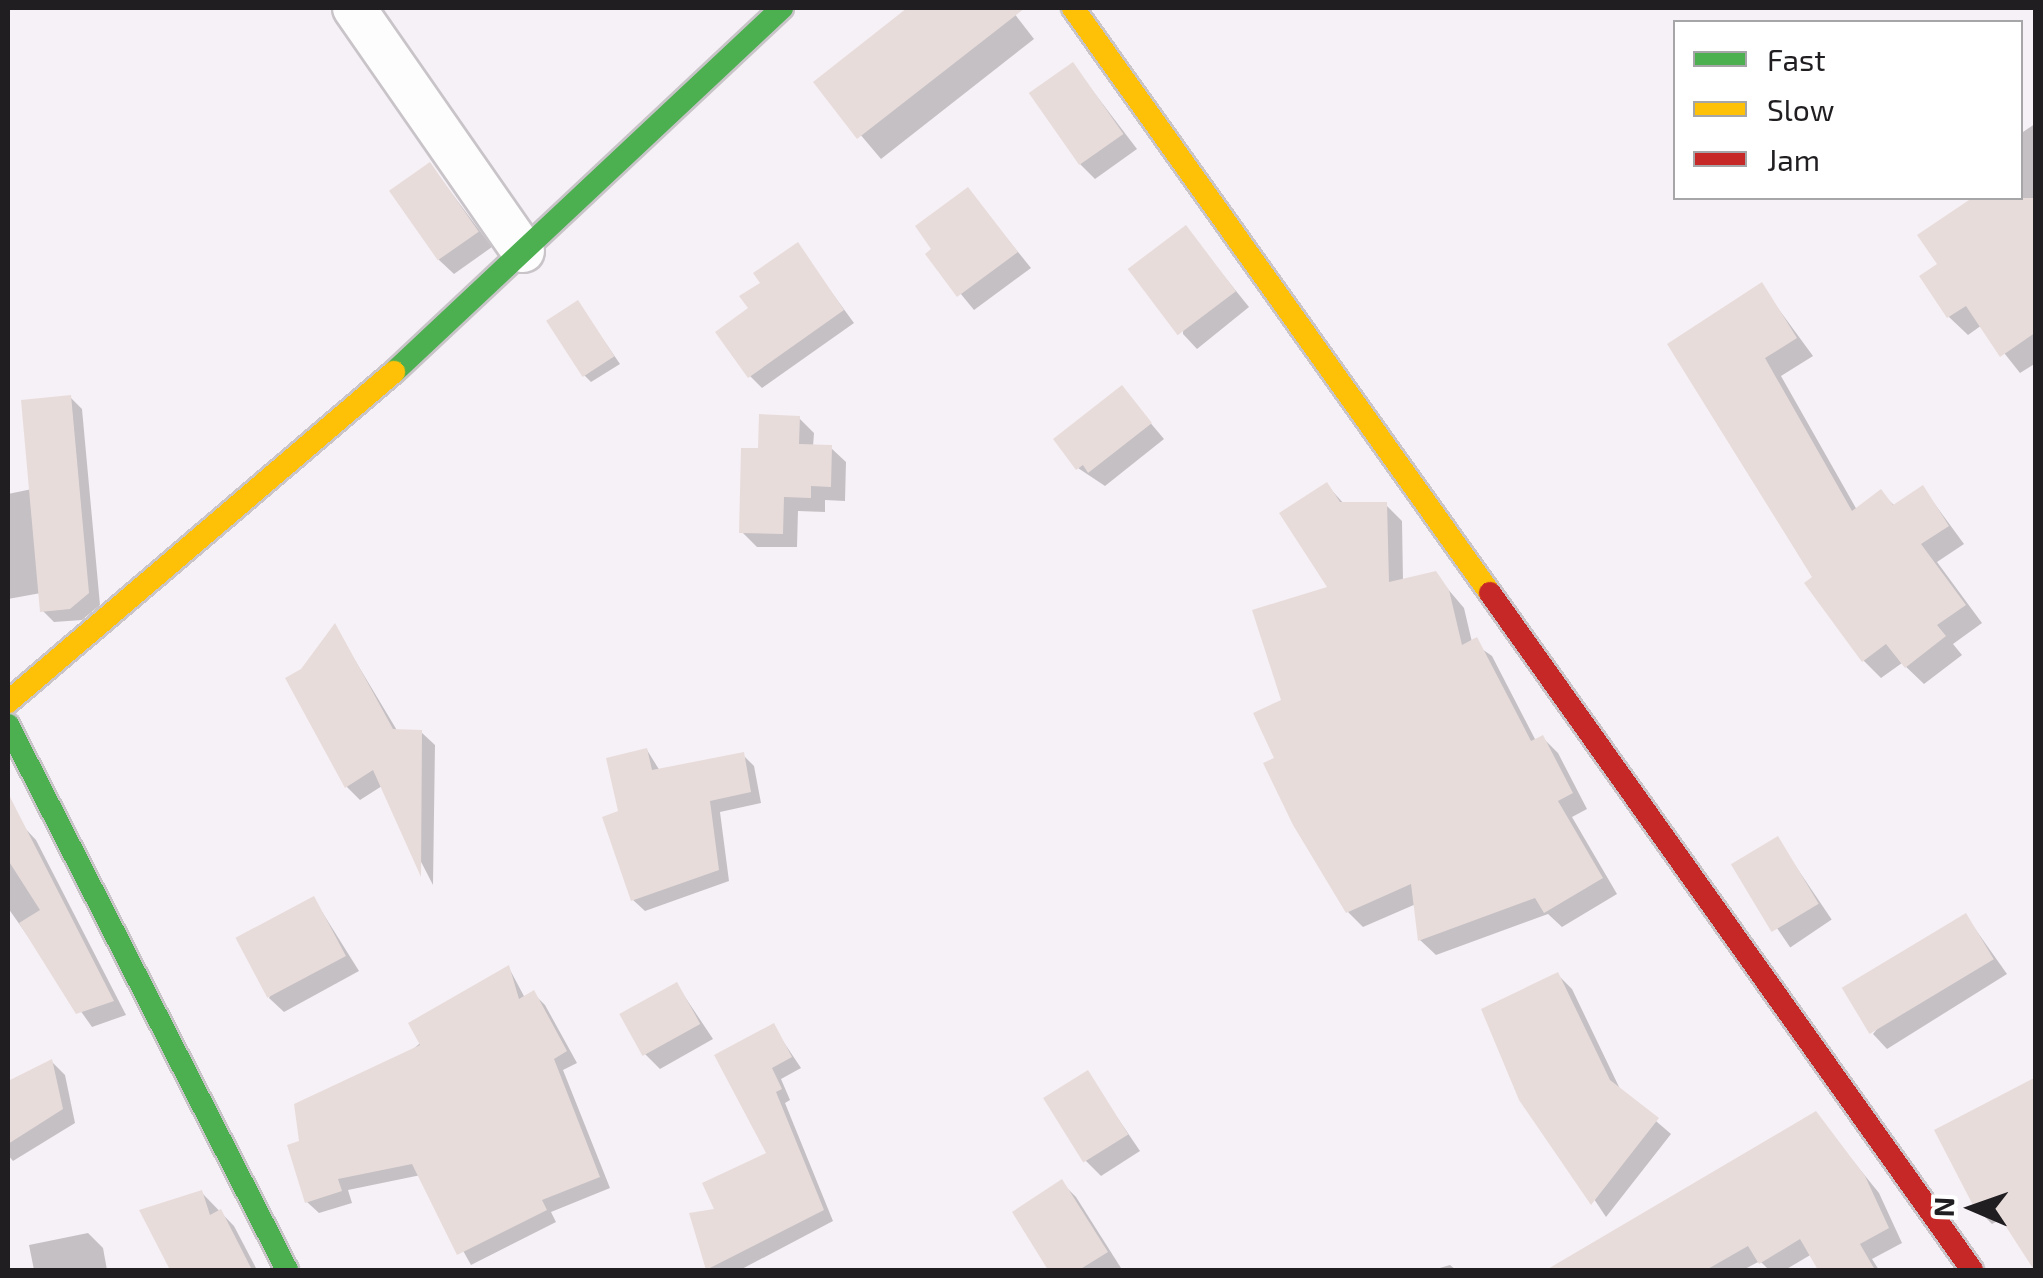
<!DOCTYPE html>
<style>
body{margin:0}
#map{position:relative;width:2043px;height:1278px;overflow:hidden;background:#f6f1f6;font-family:"Exo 2",sans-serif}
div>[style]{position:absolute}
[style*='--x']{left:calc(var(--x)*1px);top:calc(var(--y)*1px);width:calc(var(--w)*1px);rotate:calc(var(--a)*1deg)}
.shadow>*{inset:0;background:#0003;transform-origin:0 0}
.building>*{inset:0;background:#e8dcdb;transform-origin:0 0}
.roads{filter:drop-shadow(2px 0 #c8c4c8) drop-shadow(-2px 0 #c8c4c8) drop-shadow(0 2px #c8c4c8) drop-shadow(0 -2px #c8c4c8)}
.street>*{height:42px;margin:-21px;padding:0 21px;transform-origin:21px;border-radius:21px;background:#fefdfe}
.fast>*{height:22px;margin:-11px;padding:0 11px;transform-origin:11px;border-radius:11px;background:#4caf50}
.slow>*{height:22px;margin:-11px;padding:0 11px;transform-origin:11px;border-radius:11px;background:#ffc107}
.jam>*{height:22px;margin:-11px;padding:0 11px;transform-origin:11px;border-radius:11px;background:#c62828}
span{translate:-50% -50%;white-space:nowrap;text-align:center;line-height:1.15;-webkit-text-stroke:8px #fff;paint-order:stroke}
.frame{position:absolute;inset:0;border:10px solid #211e22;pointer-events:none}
.legend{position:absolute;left:1673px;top:20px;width:350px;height:180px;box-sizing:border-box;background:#fff;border:2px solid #a6a5a7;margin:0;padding:12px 18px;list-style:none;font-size:30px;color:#211e22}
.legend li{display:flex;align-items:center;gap:20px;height:50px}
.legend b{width:50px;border:2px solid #a6a5a7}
.north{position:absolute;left:1923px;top:1158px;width:100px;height:100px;-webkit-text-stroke:8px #fff;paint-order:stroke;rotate:272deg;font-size:28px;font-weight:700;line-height:40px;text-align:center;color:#211e22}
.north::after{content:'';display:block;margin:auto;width:35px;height:45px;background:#211e22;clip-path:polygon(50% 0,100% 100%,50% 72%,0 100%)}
</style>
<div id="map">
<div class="shadow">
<div style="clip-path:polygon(911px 8px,1010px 8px,1034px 39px,881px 159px,816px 82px)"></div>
<div style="clip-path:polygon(1073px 65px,1137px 149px,1095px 179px,1080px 164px)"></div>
<div style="clip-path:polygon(2036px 123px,2036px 363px,2020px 373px,1982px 325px,1968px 335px,1949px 317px,1940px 265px,1921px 236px,1976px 198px,2020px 198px,2020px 134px)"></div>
<div style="clip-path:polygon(432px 167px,492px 247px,454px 274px,439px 260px)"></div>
<div style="clip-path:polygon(968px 190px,1031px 268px,974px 310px,928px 254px)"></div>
<div style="clip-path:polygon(1186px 229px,1249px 307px,1197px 349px,1183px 334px)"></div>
<div style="clip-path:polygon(797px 245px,854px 323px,762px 388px,750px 376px,751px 309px)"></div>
<div style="clip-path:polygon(1761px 285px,1813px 356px,1781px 376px,1857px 510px,1881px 493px,1895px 506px,1923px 488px,1964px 544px,1937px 562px,1982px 623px,1953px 644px,1962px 655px,1924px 684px,1902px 663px,1881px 678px,1864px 661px,1670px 345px)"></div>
<div style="clip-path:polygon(578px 303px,620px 364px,591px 382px,584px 375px)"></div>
<div style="clip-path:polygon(1121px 388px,1164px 439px,1105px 486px,1078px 468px)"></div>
<div style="clip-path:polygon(70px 397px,82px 409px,100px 605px,82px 620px,54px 622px,42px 610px,41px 593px,8px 599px,8px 494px,32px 489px)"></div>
<div style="clip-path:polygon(799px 418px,814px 433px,813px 447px,831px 448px,846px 462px,845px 501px,825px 500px,825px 512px,798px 511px,797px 547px,757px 547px,742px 532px,760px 451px)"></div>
<div style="clip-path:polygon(1327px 485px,1345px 505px,1386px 505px,1402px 521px,1403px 581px,1435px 574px,1464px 608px,1472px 642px,1492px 656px,1536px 741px,1543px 738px,1558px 753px,1587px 809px,1572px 817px,1617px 894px,1562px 927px,1548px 914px,1436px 955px,1420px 940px,1416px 904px,1363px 927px,1348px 912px,1278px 759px,1284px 701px,1331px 589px)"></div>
<div style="clip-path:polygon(335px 627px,398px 732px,421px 732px,435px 745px,433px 885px,382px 786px,360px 800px,347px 787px,288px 679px,303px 671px)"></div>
<div style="clip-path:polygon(647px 750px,660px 771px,743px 755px,754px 766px,761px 803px,720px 812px,729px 881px,645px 911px,633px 900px,621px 813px)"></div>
<div style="clip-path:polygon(22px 825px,36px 840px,126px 1015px,92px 1027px,8px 908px,8px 835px)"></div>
<div style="left:1778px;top:840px;width:96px;height:50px;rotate:56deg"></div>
<div style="clip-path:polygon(314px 899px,359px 971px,284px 1012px,269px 998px)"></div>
<div style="clip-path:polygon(1966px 916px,2007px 974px,1887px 1049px,1873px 1034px)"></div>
<div style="clip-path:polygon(509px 968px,525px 998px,534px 994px,545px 1005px,577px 1063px,563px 1070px,610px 1188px,551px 1212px,556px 1222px,471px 1265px,421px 1175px,348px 1190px,352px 1203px,319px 1213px,307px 1202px,302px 1143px)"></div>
<div style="clip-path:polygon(1558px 975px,1572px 989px,1621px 1091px,1671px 1134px,1606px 1217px,1525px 1096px)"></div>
<div style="clip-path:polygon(677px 985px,713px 1039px,660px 1069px,645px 1054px)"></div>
<div style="clip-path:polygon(773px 1026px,801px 1068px,781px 1079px,790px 1100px,785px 1103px,833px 1221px,740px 1270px,709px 1270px,692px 1215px,718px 1211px,770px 1154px,717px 1056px)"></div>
<div style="clip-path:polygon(52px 1062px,65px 1075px,75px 1123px,13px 1161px,8px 1155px,8px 1087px)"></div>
<div style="clip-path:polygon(1087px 1073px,1140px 1151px,1101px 1176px,1086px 1161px)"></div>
<div style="clip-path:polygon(1815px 1114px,1879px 1193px,1902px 1243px,1872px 1259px,1879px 1270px,1821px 1270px,1812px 1254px,1785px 1270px,1769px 1270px,1760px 1261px,1743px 1270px,1570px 1270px,1566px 1262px)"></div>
<div style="clip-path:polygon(2026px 1150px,2003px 1218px,1992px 1224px,1979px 1211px)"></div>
<div style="clip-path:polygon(1061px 1182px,1076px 1197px,1121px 1268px,1051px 1270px,1015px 1213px)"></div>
<div style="clip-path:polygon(202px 1193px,234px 1226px,257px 1270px,173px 1270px,142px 1212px)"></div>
<div style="clip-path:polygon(88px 1233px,103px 1248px,107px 1270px,34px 1270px,29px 1245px)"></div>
<div style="clip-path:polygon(1450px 1265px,1456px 1270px,1433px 1270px)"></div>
</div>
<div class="building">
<div style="clip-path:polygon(907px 8px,1025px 8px,857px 139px,813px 82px)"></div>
<div style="left:1073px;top:62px;width:88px;height:54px;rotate:55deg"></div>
<div style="left:430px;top:162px;width:85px;height:50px;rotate:55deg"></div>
<div style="clip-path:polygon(968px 187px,1018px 252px,957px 297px,925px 254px,931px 249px,915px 226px)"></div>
<div style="clip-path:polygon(1972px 198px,2036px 198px,2036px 332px,2000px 357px,1966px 306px,1947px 318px,1919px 276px,1937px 264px,1917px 235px)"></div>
<div style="left:1186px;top:225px;width:83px;height:73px;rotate:53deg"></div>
<div style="clip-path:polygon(798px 242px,844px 310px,748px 378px,715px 332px,748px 308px,739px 296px,760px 283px,753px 273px)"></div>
<div style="clip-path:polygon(1762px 282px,1797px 338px,1765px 358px,1852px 511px,1881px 489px,1893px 505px,1923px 485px,1949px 526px,1921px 544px,1966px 605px,1937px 625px,1946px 636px,1905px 668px,1886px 644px,1862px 662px,1804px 583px,1812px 577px,1667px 344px)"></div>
<div style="left:578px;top:300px;width:67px;height:38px;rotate:57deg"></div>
<div style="clip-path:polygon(1122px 385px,1152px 423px,1088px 473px,1083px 465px,1076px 470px,1053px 439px)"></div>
<div style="clip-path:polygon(71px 395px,89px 593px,70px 609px,40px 612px,21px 400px)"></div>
<div style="clip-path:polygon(759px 414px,800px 416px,799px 444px,832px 445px,831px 487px,811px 486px,811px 498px,784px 497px,783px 534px,739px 533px,741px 448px,758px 448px)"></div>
<div style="clip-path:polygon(1327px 482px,1340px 502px,1387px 502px,1389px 582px,1436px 571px,1449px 590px,1462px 645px,1477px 637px,1531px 741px,1543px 735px,1573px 793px,1558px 801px,1603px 878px,1544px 913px,1535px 898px,1418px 941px,1411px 884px,1346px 913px,1293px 825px,1263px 763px,1274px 758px,1253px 713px,1281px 700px,1252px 610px,1327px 587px,1279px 513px)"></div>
<div style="clip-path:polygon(335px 623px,393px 729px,422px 730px,421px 877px,373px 770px,345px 788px,285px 678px,301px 669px)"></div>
<div style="clip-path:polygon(647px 748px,652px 770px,744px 752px,751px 792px,710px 801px,719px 870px,631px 901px,602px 817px,618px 811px,606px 758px)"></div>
<div style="clip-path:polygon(8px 793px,114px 1001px,76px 1014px,19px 923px,40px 910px,8px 860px)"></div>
<div style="left:1778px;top:836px;width:79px;height:55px;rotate:59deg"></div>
<div style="left:314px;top:896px;width:68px;height:89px;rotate:62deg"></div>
<div style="left:1966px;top:913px;width:54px;height:145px;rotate:59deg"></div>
<div style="clip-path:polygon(509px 965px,519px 999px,534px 990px,567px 1051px,554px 1059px,600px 1177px,542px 1200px,547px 1210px,457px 1255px,412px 1164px,338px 1179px,342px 1191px,305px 1203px,287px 1145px,299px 1141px,294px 1104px,420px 1045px,408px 1023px)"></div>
<div style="clip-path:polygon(1558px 972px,1610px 1080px,1659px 1118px,1591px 1205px,1519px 1100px,1481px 1009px)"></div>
<div style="left:677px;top:982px;width:48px;height:66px;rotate:61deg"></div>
<div style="clip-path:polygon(774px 1023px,792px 1057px,772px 1068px,782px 1089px,776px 1092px,824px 1210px,706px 1270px,689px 1213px,714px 1209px,702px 1183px,766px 1153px,714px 1055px)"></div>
<div style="clip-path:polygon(52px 1059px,63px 1109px,8px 1144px,8px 1081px)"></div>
<div style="left:1088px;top:1070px;width:76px;height:53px;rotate:58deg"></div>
<div style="clip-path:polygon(2036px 1077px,2036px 1270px,2034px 1270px,1992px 1205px,1977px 1213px,1934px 1130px)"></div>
<div style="clip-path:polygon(1816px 1111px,1865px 1176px,1889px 1228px,1860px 1244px,1875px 1270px,1818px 1270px,1800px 1239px,1759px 1264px,1748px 1246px,1706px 1270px,1546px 1270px)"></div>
<div style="clip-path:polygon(1062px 1179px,1108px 1252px,1079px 1270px,1048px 1270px,1012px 1212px)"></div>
<div style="clip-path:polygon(202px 1190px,210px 1215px,221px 1209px,252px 1270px,170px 1270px,139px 1210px)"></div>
</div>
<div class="roads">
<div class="street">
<div style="--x:354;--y:8;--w:296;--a:55.2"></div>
</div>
<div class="fast">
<div style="--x:394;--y:372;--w:532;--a:-43.17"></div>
<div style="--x:8;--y:725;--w:612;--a:62.89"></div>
</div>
<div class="slow">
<div style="--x:1073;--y:8;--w:718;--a:54.52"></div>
<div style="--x:8;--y:702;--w:508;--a:-40.53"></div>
</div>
<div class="jam">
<div style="--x:1490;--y:593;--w:831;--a:54.55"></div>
</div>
</div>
<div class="frame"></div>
<ul class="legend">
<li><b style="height:12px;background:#4caf50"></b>Fast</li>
<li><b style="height:12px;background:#ffc107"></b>Slow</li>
<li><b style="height:12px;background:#c62828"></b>Jam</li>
</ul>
<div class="north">N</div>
</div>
